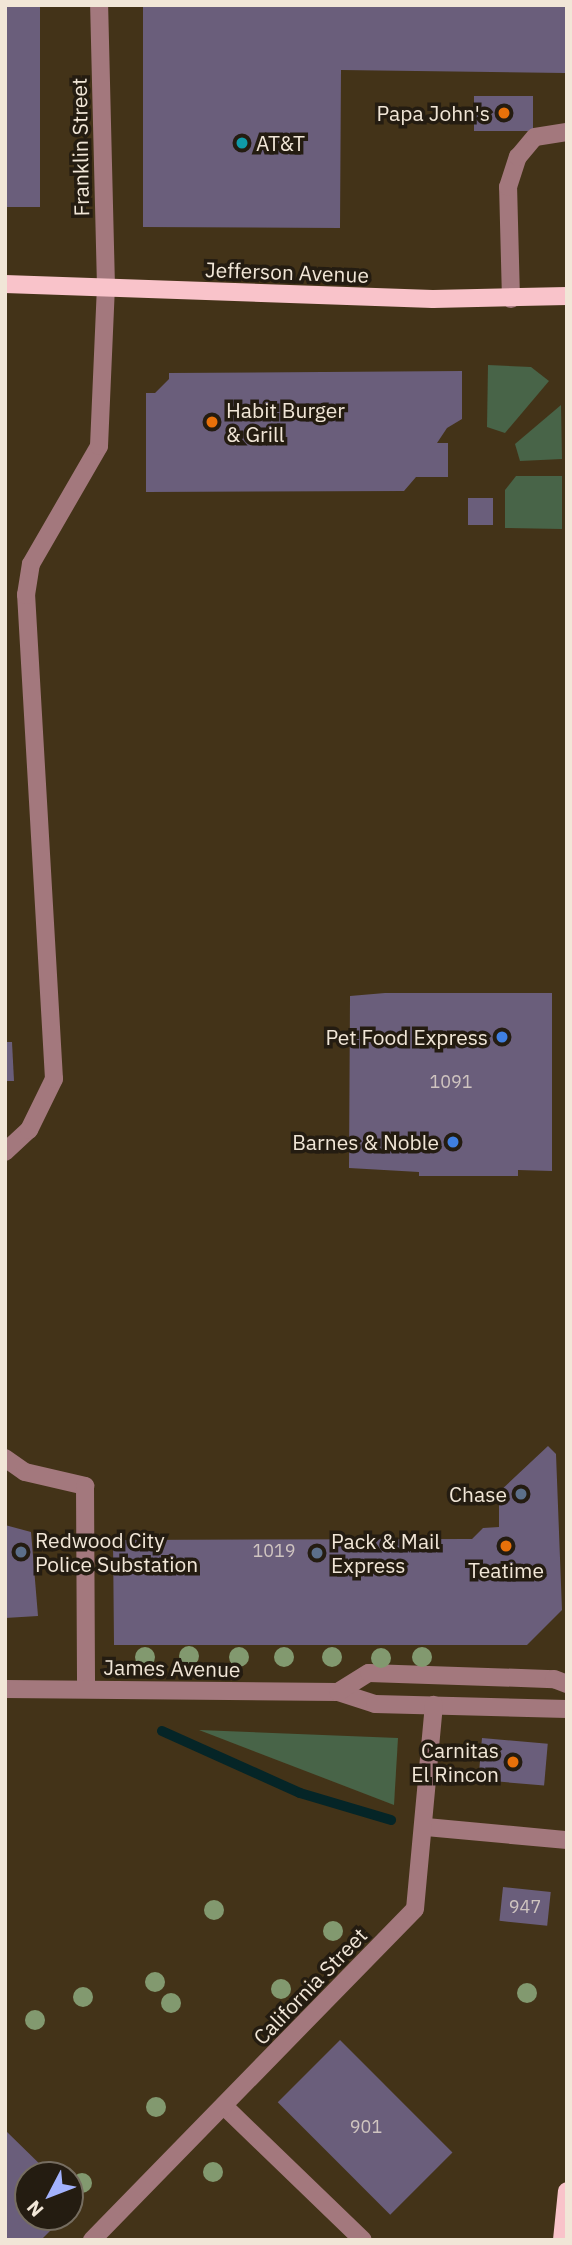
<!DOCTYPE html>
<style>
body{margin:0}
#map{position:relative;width:572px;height:2245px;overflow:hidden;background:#433318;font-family:"IBM Plex Sans",sans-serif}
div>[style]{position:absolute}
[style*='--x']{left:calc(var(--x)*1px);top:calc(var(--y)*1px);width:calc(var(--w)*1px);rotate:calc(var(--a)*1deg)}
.green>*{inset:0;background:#486448}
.stream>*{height:10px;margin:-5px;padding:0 5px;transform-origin:5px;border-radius:5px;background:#052527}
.building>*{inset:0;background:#6a5e7b;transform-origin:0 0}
.minor>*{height:18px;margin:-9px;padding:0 9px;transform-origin:9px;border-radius:9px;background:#a3787d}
.major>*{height:18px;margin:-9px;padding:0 9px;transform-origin:9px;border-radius:9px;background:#f9c3ca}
.trees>*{width:20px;height:20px;margin:-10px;border-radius:50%;background:#82996f}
.dots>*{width:19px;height:19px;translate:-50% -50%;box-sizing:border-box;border:4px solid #241c11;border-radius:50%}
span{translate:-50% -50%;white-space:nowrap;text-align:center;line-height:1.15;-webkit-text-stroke:7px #241c11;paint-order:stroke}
.number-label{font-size:18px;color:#cfc4c0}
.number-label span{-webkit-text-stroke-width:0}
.poi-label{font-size:21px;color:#f1e6d7}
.right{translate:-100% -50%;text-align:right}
.left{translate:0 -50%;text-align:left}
.street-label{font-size:21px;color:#f1e6d7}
.frame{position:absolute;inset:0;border:7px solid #f1e6d7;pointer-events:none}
.north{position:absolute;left:14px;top:2161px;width:70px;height:70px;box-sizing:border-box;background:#241c11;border:2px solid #766d60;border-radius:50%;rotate:228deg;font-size:19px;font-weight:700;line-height:28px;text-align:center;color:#f1e6d7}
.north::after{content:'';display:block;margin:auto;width:24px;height:32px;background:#a3b2fd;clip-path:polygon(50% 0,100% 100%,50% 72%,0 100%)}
</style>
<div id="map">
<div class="green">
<div style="clip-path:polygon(488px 365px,531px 367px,549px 381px,505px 433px,487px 427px)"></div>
<div style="clip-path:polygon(561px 405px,562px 459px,520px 461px,515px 444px)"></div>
<div style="clip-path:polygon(516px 476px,562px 476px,562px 529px,505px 528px,505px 490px)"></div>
<div style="clip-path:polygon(199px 1730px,398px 1738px,394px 1805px)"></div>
</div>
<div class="stream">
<div style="--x:162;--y:1731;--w:151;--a:24.2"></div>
<div style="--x:300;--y:1793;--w:95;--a:16.5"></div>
</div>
<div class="building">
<div style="left:5px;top:5px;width:35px;height:202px"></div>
<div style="clip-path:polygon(143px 5px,565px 5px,565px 73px,341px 70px,340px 228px,143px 227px)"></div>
<div style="left:474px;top:96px;width:59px;height:35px"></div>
<div style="clip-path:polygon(462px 371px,462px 419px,447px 428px,437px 443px,448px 443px,448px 477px,416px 477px,404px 491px,146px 492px,146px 393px,155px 393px,169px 379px,169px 373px)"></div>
<div style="left:468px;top:498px;width:25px;height:27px"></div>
<div style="clip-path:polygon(385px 993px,552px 993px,552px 1171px,518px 1170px,518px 1176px,419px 1176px,419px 1172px,349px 1168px,350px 996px)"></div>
<div style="clip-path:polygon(5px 1042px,12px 1042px,14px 1081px,5px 1081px)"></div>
<div style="clip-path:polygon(548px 1446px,556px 1454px,562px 1610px,527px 1645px,114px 1645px,113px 1540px,472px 1539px,483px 1528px,499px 1527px,499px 1492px)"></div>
<div style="clip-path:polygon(5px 1525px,31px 1532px,38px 1616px,5px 1618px)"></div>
<div style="left:482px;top:1738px;width:66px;height:42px;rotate:5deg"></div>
<div style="left:503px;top:1887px;width:48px;height:34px;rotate:6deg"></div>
<div style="left:340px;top:2040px;width:159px;height:88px;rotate:45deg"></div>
<div style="clip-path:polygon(5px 2130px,51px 2175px,28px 2175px,28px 2217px,64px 2217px,41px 2240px,5px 2240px)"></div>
</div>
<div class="minor">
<div style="--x:511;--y:299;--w:112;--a:-91.5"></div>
<div style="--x:508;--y:187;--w:32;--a:-72"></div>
<div style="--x:518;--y:157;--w:26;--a:-50"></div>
<div style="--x:535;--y:137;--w:32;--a:-9"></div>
<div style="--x:5;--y:1152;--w:33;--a:-43"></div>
<div style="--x:29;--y:1130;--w:57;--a:-63.9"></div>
<div style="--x:54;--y:1079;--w:485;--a:-93.3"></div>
<div style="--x:26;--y:595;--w:31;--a:-81"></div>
<div style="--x:31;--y:564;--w:136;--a:-60"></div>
<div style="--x:99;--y:446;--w:159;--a:-87.5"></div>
<div style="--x:106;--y:287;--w:282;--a:-91.4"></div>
<div style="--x:5;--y:1458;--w:24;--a:35"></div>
<div style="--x:25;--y:1472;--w:62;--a:13.1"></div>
<div style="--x:85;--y:1486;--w:203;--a:89.7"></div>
<div style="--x:5;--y:1689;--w:333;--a:0.5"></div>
<div style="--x:338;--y:1692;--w:39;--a:18"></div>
<div style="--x:375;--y:1704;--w:192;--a:1.5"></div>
<div style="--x:338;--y:1692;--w:36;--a:-32"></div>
<div style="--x:369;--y:1673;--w:185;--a:1.9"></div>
<div style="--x:554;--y:1679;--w:14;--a:21"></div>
<div style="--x:426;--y:1827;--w:142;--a:5.3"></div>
<div style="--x:224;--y:2106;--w:193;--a:44"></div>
<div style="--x:92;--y:2240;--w:462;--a:-45.7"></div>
<div style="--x:415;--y:1909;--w:205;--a:-84.7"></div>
</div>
<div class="major">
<div style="--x:5;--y:284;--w:428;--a:2"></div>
<div style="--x:433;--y:299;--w:134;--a:-1.3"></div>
<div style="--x:562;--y:2240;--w:49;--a:-84.2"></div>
</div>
<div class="trees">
<div style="left:189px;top:1656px"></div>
<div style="left:145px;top:1657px"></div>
<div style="left:239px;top:1657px"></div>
<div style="left:284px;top:1657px"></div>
<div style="left:332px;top:1657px"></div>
<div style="left:422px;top:1657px"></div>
<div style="left:381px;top:1658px"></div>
<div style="left:214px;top:1910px"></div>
<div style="left:333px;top:1931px"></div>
<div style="left:155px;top:1982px"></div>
<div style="left:281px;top:1989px"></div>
<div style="left:527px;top:1993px"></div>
<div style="left:83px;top:1997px"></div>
<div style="left:171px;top:2003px"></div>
<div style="left:35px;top:2020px"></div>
<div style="left:156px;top:2107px"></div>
<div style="left:213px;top:2172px"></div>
<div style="left:82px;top:2183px"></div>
</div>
<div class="dots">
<div style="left:504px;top:113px;background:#e8710a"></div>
<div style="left:242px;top:143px;background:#0f9aa8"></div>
<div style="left:212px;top:422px;background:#e8710a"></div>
<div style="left:502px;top:1037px;background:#3f7fe0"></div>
<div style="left:453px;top:1142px;background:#3f7fe0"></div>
<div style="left:521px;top:1494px;background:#5c6f8a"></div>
<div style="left:506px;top:1546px;background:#e8710a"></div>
<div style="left:21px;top:1552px;background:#5c6f8a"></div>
<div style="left:317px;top:1553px;background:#5c6f8a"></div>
<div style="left:513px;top:1762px;background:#e8710a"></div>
</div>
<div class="number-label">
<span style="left:451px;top:1082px">1091</span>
<span style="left:274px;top:1551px">1019</span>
<span style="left:525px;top:1907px">947</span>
<span style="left:366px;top:2127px">901</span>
</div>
<div class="poi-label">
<span class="right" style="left:490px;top:113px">Papa John's</span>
<span class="left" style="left:256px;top:143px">AT&amp;T</span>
<span class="left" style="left:226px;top:422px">Habit Burger<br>&amp; Grill</span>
<span class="right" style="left:488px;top:1037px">Pet Food Express</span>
<span class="right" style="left:439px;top:1142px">Barnes &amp; Noble</span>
<span class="right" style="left:507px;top:1494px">Chase</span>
<span class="left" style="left:35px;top:1552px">Redwood City<br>Police Substation</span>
<span class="left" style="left:331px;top:1553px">Pack &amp; Mail<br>Express</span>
<span style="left:506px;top:1570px">Teatime</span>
<span class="right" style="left:499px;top:1762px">Carnitas<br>El Rincon</span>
</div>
<div class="street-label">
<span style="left:80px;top:147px;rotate:-91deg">Franklin Street</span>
<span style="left:287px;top:272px;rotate:2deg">Jefferson Avenue</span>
<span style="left:172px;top:1668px;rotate:1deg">James Avenue</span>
<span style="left:310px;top:1986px;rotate:-46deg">California Street</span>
</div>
<div class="frame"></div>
<div class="north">N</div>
</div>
